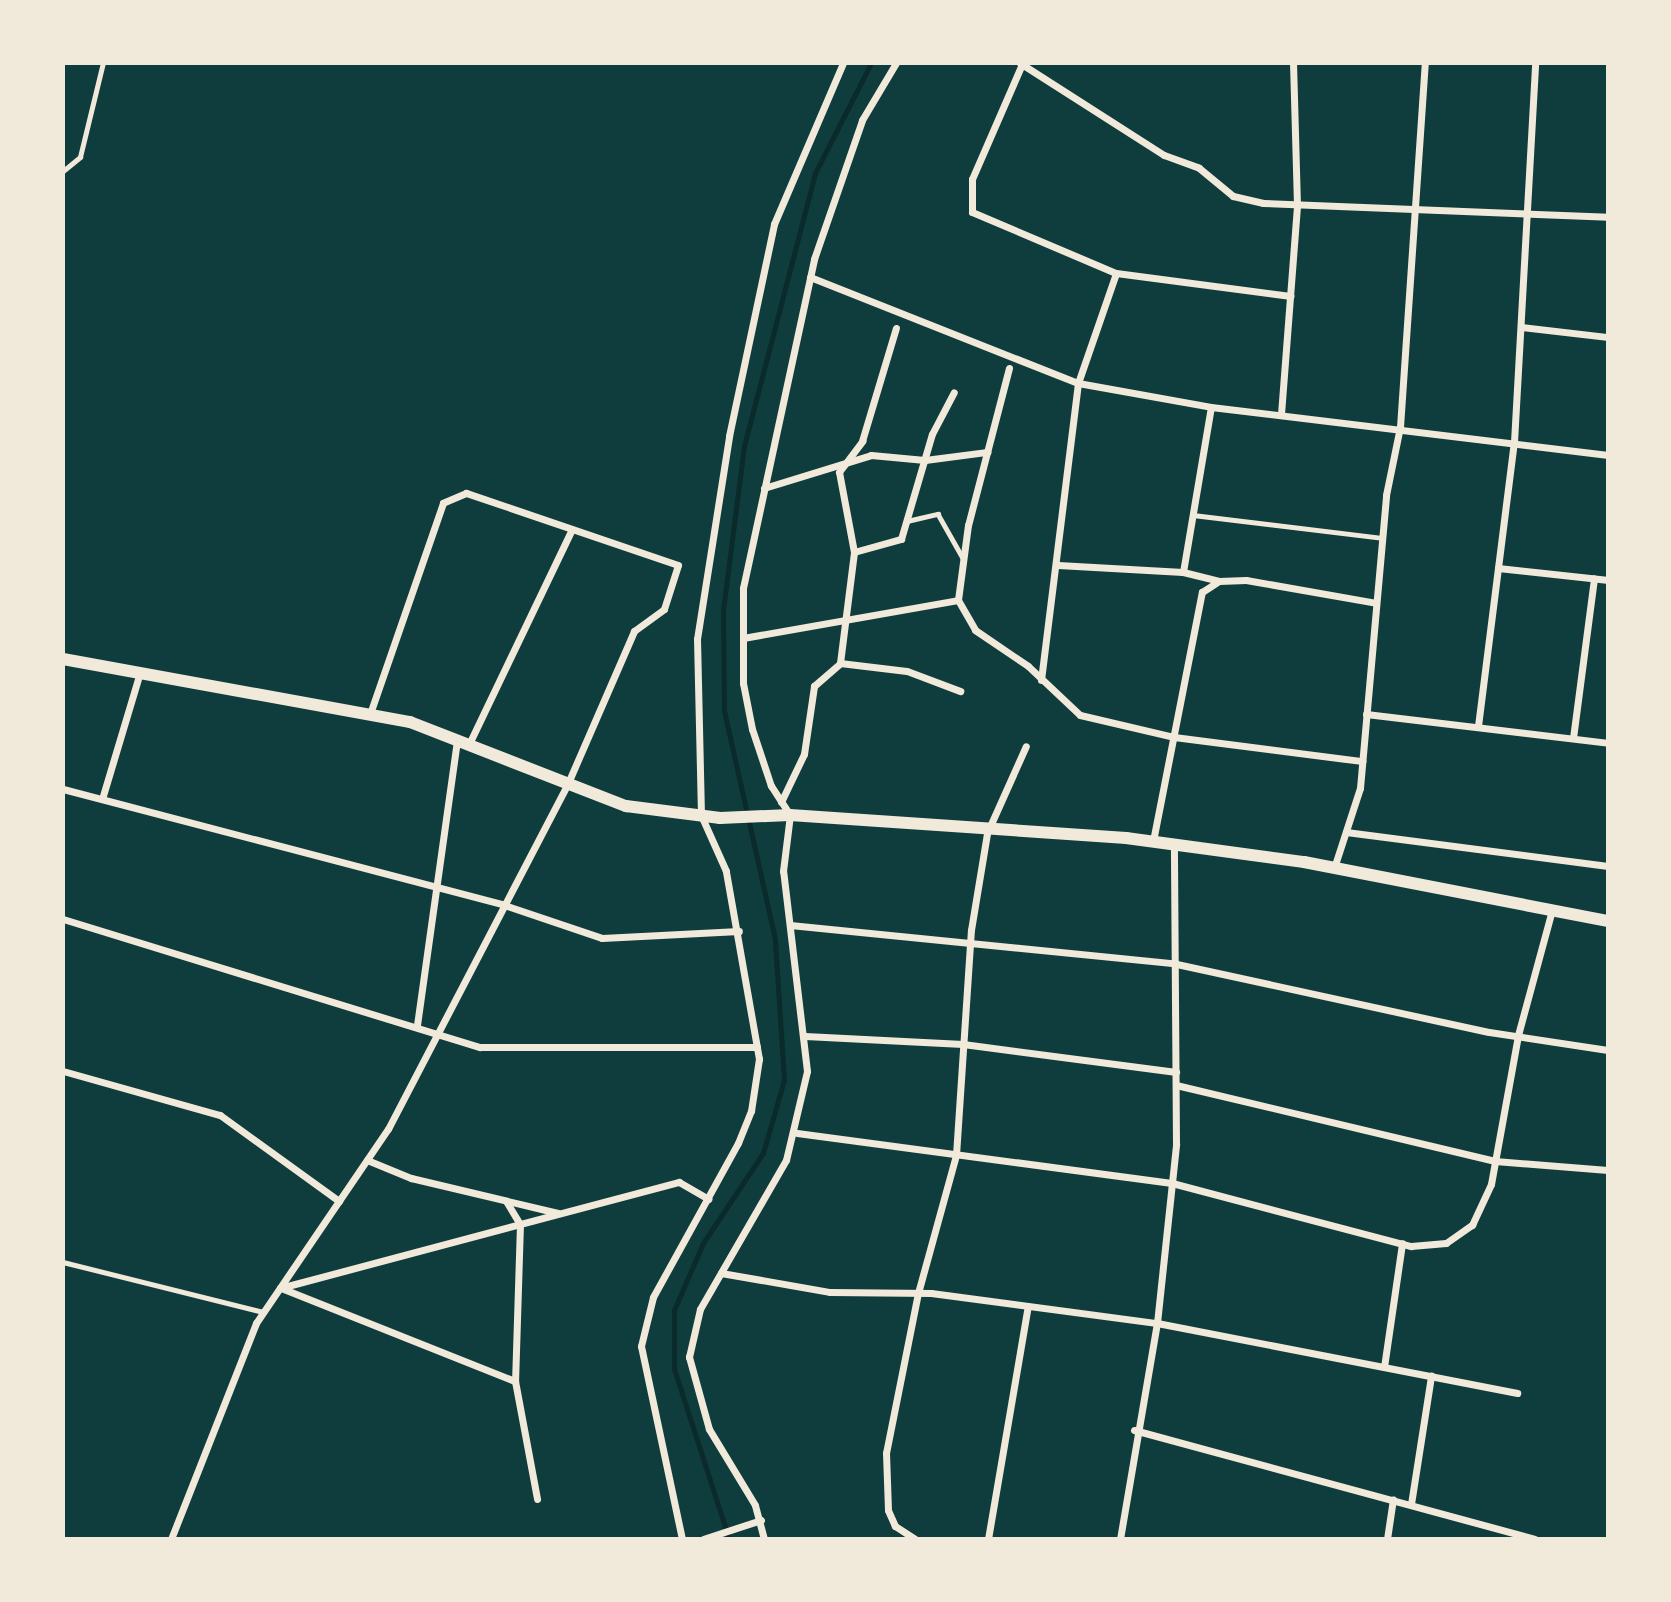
<!DOCTYPE html>
<style>
body{margin:0}
#map{position:relative;width:1671px;height:1602px;overflow:hidden;background:#0f3d3e;font-family:"IBM Plex Serif",serif}
div>[style]{position:absolute}
[style*='--x']{left:calc(var(--x)*1px);top:calc(var(--y)*1px);width:calc(var(--w)*1px);rotate:calc(var(--a)*1deg)}
.stream>*{height:5px;margin:-2.5px;padding:0 2.5px;transform-origin:2.5px;border-radius:2.5px;background:#0a2a2b}
.service>*{height:4.5px;margin:-2.25px;padding:0 2.25px;transform-origin:2.25px;border-radius:2.25px;background:#f1e9da}
.minor>*{height:7px;margin:-3.5px;padding:0 3.5px;transform-origin:3.5px;border-radius:3.5px;background:#f1e9da}
.secondary>*{height:12px;margin:-6px;padding:0 6px;transform-origin:6px;border-radius:6px;background:#f1e9da}
span{translate:-50% -50%;white-space:nowrap;text-align:center;line-height:1.15;-webkit-text-stroke:7px #f1e9da;paint-order:stroke}
.frame{position:absolute;inset:0;border:65px solid #f1e9da;pointer-events:none}
</style>
<div id="map">
<div class="stream">
<div style="--x:729;--y:1539;--w:179;--a:-107.9"></div>
<div style="--x:674;--y:1369;--w:59;--a:-90"></div>
<div style="--x:674;--y:1310;--w:73;--a:-66.6"></div>
<div style="--x:703;--y:1243;--w:108;--a:-56.3"></div>
<div style="--x:763;--y:1153;--w:76;--a:-74"></div>
<div style="--x:784;--y:1080;--w:141;--a:-93.7"></div>
<div style="--x:775;--y:939;--w:235;--a:-102.6"></div>
<div style="--x:724;--y:710;--w:100;--a:-90.6"></div>
<div style="--x:723;--y:610;--w:165;--a:-82.7"></div>
<div style="--x:744;--y:446;--w:282;--a:-75.4"></div>
<div style="--x:815;--y:173;--w:123;--a:-63"></div>
</div>
<div class="service">
<div style="--x:63;--y:171;--w:22;--a:-39"></div>
<div style="--x:80;--y:157;--w:97;--a:-76.3"></div>
<div style="--x:1193;--y:515;--w:190;--a:6.9"></div>
<div style="--x:907;--y:521;--w:32;--a:-13"></div>
<div style="--x:938;--y:514;--w:51;--a:60.4"></div>
<div style="--x:63;--y:1262;--w:206;--a:14"></div>
</div>
<div class="minor">
<div style="--x:1020;--y:63;--w:171;--a:32.6"></div>
<div style="--x:1164;--y:155;--w:37;--a:20"></div>
<div style="--x:1199;--y:168;--w:44;--a:39.5"></div>
<div style="--x:1233;--y:196;--w:31;--a:13"></div>
<div style="--x:1263;--y:203;--w:345;--a:2.3"></div>
<div style="--x:1022;--y:64;--w:125;--a:113.5"></div>
<div style="--x:972;--y:179;--w:33;--a:90"></div>
<div style="--x:972;--y:212;--w:156;--a:23"></div>
<div style="--x:1116;--y:273;--w:176;--a:7.5"></div>
<div style="--x:810;--y:277;--w:288;--a:21.6"></div>
<div style="--x:1078;--y:383;--w:135;--a:10.2"></div>
<div style="--x:1211;--y:407;--w:400;--a:6.9"></div>
<div style="--x:1521;--y:327;--w:88;--a:6.6"></div>
<div style="--x:1009;--y:368;--w:162;--a:104.6"></div>
<div style="--x:968;--y:525;--w:76;--a:97.6"></div>
<div style="--x:958;--y:600;--w:34;--a:60"></div>
<div style="--x:975;--y:630;--w:64;--a:34.2"></div>
<div style="--x:1028;--y:666;--w:71;--a:43.3"></div>
<div style="--x:1080;--y:715;--w:97;--a:13.2"></div>
<div style="--x:1174;--y:737;--w:190;--a:7.3"></div>
<div style="--x:1281;--y:414;--w:210;--a:-85.6"></div>
<div style="--x:1297;--y:205;--w:142;--a:-91.6"></div>
<div style="--x:764;--y:488;--w:112;--a:-17.1"></div>
<div style="--x:871;--y:455;--w:54;--a:5.3"></div>
<div style="--x:925;--y:460;--w:63;--a:-7.4"></div>
<div style="--x:854;--y:552;--w:49;--a:-15.5"></div>
<div style="--x:901;--y:539;--w:109;--a:-73.6"></div>
<div style="--x:932;--y:434;--w:47;--a:-62.4"></div>
<div style="--x:1058;--y:565;--w:125;--a:3.2"></div>
<div style="--x:1183;--y:572;--w:37;--a:14"></div>
<div style="--x:1498;--y:568;--w:111;--a:6.2"></div>
<div style="--x:1183;--y:572;--w:167;--a:-80.4"></div>
<div style="--x:743;--y:638;--w:218;--a:-10"></div>
<div style="--x:840;--y:663;--w:67;--a:6.8"></div>
<div style="--x:907;--y:671;--w:57;--a:20.7"></div>
<div style="--x:1041;--y:680;--w:299;--a:-82.9"></div>
<div style="--x:1078;--y:383;--w:116;--a:-70.9"></div>
<div style="--x:1366;--y:714;--w:244;--a:6.8"></div>
<div style="--x:1478;--y:726;--w:286;--a:-82.8"></div>
<div style="--x:1514;--y:442;--w:380;--a:-86.8"></div>
<div style="--x:1573;--y:738;--w:161;--a:-82.5"></div>
<div style="--x:469;--y:744;--w:238;--a:-64.4"></div>
<div style="--x:63;--y:789;--w:456;--a:14.7"></div>
<div style="--x:504;--y:905;--w:103;--a:18.6"></div>
<div style="--x:602;--y:938;--w:137;--a:-2.9"></div>
<div style="--x:102;--y:799;--w:133;--a:-73.3"></div>
<div style="--x:781;--y:802;--w:53;--a:-64.4"></div>
<div style="--x:804;--y:754;--w:69;--a:-81.6"></div>
<div style="--x:814;--y:686;--w:35;--a:-41"></div>
<div style="--x:840;--y:663;--w:112;--a:-82.8"></div>
<div style="--x:854;--y:552;--w:81;--a:-100.6"></div>
<div style="--x:839;--y:472;--w:39;--a:-53"></div>
<div style="--x:862;--y:441;--w:118;--a:-73.3"></div>
<div style="--x:1346;--y:832;--w:264;--a:7.4"></div>
<div style="--x:1153;--y:841;--w:254;--a:-78.9"></div>
<div style="--x:1202;--y:592;--w:20;--a:-33"></div>
<div style="--x:1219;--y:581;--w:27;--a:-2"></div>
<div style="--x:1246;--y:580;--w:132;--a:10"></div>
<div style="--x:1334;--y:868;--w:84;--a:-72"></div>
<div style="--x:1360;--y:788;--w:294;--a:-84.9"></div>
<div style="--x:1386;--y:495;--w:69;--a:-78.4"></div>
<div style="--x:1400;--y:427;--w:365;--a:-86.1"></div>
<div style="--x:63;--y:919;--w:436;--a:17.1"></div>
<div style="--x:480;--y:1047;--w:277;--a:0"></div>
<div style="--x:790;--y:925;--w:384;--a:5.7"></div>
<div style="--x:1172;--y:963;--w:324;--a:12.3"></div>
<div style="--x:1489;--y:1032;--w:120;--a:8.6"></div>
<div style="--x:417;--y:1025;--w:288;--a:-82"></div>
<div style="--x:805;--y:1036;--w:158;--a:2.9"></div>
<div style="--x:963;--y:1044;--w:215;--a:7.5"></div>
<div style="--x:63;--y:1071;--w:163;--a:15.7"></div>
<div style="--x:220;--y:1115;--w:147;--a:35.9"></div>
<div style="--x:1176;--y:1085;--w:328;--a:13.4"></div>
<div style="--x:1495;--y:1161;--w:113;--a:4.6"></div>
<div style="--x:797;--y:1133;--w:378;--a:7.6"></div>
<div style="--x:1172;--y:1183;--w:247;--a:14.8"></div>
<div style="--x:1411;--y:1246;--w:35;--a:-5"></div>
<div style="--x:1446;--y:1243;--w:32;--a:-35"></div>
<div style="--x:1472;--y:1225;--w:45;--a:-65.1"></div>
<div style="--x:1491;--y:1184;--w:151;--a:-79.7"></div>
<div style="--x:1518;--y:1035;--w:130;--a:-74.8"></div>
<div style="--x:367;--y:1160;--w:48;--a:22.2"></div>
<div style="--x:411;--y:1178;--w:151;--a:13.4"></div>
<div style="--x:506;--y:1201;--w:27;--a:59"></div>
<div style="--x:520;--y:1224;--w:157;--a:91.8"></div>
<div style="--x:515;--y:1381;--w:120;--a:79.4"></div>
<div style="--x:721;--y:1273;--w:111;--a:9.9"></div>
<div style="--x:830;--y:1292;--w:101;--a:0.6"></div>
<div style="--x:931;--y:1293;--w:228;--a:7.6"></div>
<div style="--x:1157;--y:1323;--w:367;--a:11"></div>
<div style="--x:280;--y:1288;--w:413;--a:-14.9"></div>
<div style="--x:679;--y:1182;--w:34;--a:30"></div>
<div style="--x:281;--y:1288;--w:252;--a:21.7"></div>
<div style="--x:1384;--y:1367;--w:125;--a:-81.7"></div>
<div style="--x:1134;--y:1430;--w:415;--a:15.2"></div>
<div style="--x:1411;--y:1504;--w:130;--a:-81.1"></div>
<div style="--x:171;--y:1539;--w:232;--a:-68.5"></div>
<div style="--x:256;--y:1323;--w:235;--a:-55.8"></div>
<div style="--x:388;--y:1129;--w:390;--a:-62.5"></div>
<div style="--x:568;--y:783;--w:166;--a:-66.5"></div>
<div style="--x:634;--y:631;--w:37;--a:-36"></div>
<div style="--x:664;--y:609;--w:46;--a:-72.3"></div>
<div style="--x:678;--y:565;--w:224;--a:-161.2"></div>
<div style="--x:466;--y:493;--w:25;--a:157"></div>
<div style="--x:443;--y:503;--w:223;--a:109.1"></div>
<div style="--x:682;--y:1539;--w:197;--a:-102"></div>
<div style="--x:641;--y:1346;--w:50;--a:-76.2"></div>
<div style="--x:653;--y:1297;--w:176;--a:-61.1"></div>
<div style="--x:738;--y:1143;--w:35;--a:-68"></div>
<div style="--x:751;--y:1111;--w:53;--a:-81.3"></div>
<div style="--x:759;--y:1059;--w:191;--a:-100"></div>
<div style="--x:726;--y:871;--w:61;--a:-114.1"></div>
<div style="--x:701;--y:815;--w:176;--a:-91.3"></div>
<div style="--x:697;--y:639;--w:206;--a:-81"></div>
<div style="--x:729;--y:436;--w:217;--a:-78"></div>
<div style="--x:774;--y:224;--w:175;--a:-66.8"></div>
<div style="--x:703;--y:1539;--w:61;--a:-18.1"></div>
<div style="--x:764;--y:1539;--w:35;--a:-105"></div>
<div style="--x:755;--y:1505;--w:89;--a:-121.2"></div>
<div style="--x:709;--y:1429;--w:75;--a:-105.5"></div>
<div style="--x:689;--y:1357;--w:49;--a:-77.1"></div>
<div style="--x:700;--y:1309;--w:172;--a:-60"></div>
<div style="--x:786;--y:1160;--w:91;--a:-76.7"></div>
<div style="--x:807;--y:1071;--w:201;--a:-96.8"></div>
<div style="--x:783;--y:871;--w:56;--a:-82.9"></div>
<div style="--x:790;--y:815;--w:35;--a:-123"></div>
<div style="--x:771;--y:786;--w:60;--a:-108.4"></div>
<div style="--x:752;--y:729;--w:47;--a:-101.1"></div>
<div style="--x:743;--y:683;--w:95;--a:-90"></div>
<div style="--x:743;--y:588;--w:337;--a:-77.8"></div>
<div style="--x:814;--y:259;--w:147;--a:-70.9"></div>
<div style="--x:862;--y:120;--w:66;--a:-59.2"></div>
<div style="--x:915;--y:1539;--w:24;--a:-147"></div>
<div style="--x:895;--y:1526;--w:17;--a:-114"></div>
<div style="--x:888;--y:1510;--w:57;--a:-92"></div>
<div style="--x:886;--y:1453;--w:163;--a:-78.7"></div>
<div style="--x:918;--y:1293;--w:143;--a:-74.6"></div>
<div style="--x:956;--y:1155;--w:225;--a:-86.2"></div>
<div style="--x:971;--y:930;--w:98;--a:-80.6"></div>
<div style="--x:987;--y:833;--w:95;--a:-65.9"></div>
<div style="--x:988;--y:1539;--w:236;--a:-80.3"></div>
<div style="--x:1120;--y:1539;--w:219;--a:-80.3"></div>
<div style="--x:1157;--y:1323;--w:180;--a:-83.9"></div>
<div style="--x:1176;--y:1144;--w:300;--a:-90.4"></div>
<div style="--x:1387;--y:1539;--w:40;--a:-81.5"></div>
</div>
<div class="secondary">
<div style="--x:63;--y:659;--w:353;--a:10.3"></div>
<div style="--x:410;--y:722;--w:232;--a:21.3"></div>
<div style="--x:626;--y:806;--w:95;--a:7.3"></div>
<div style="--x:720;--y:818;--w:70;--a:-2.5"></div>
<div style="--x:790;--y:815;--w:337;--a:3.9"></div>
<div style="--x:1126;--y:838;--w:180;--a:7.7"></div>
<div style="--x:1304;--y:862;--w:310;--a:11"></div>
</div>
<div class="frame"></div>
</div>
